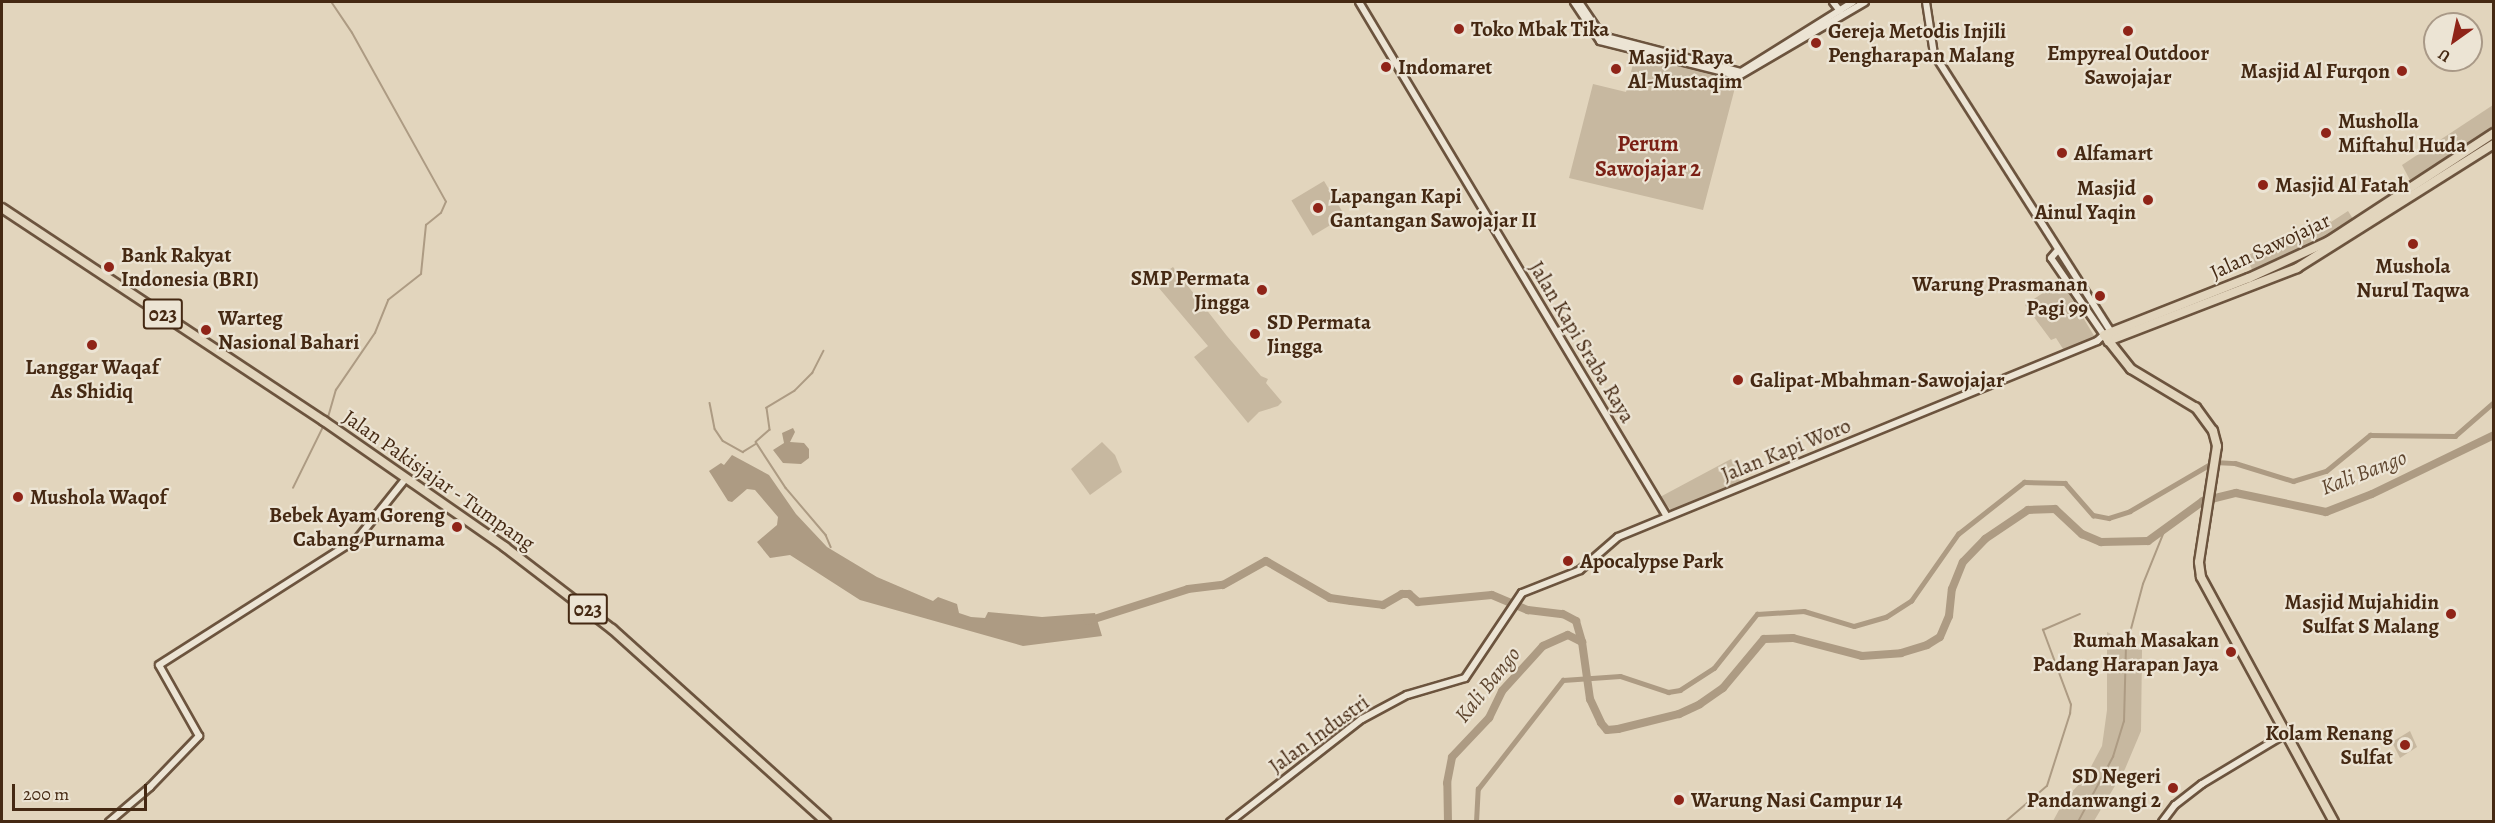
<!DOCTYPE html>
<style>
body{margin:0}
#map{position:relative;width:2495px;height:823px;overflow:hidden;background:#e2d5bd;font-family:Alegreya,serif}
div>[style]{position:absolute}
[style*='--x']{left:calc(var(--x)*1px);top:calc(var(--y)*1px);width:calc(var(--w)*1px);rotate:calc(var(--a)*1deg)}
.green>*{inset:0;background:#c7b8a0;transform-origin:0 0}
.water>*{inset:0;background:#ad9b83}
.stream>*{height:1.5px;margin:-0.75px;padding:0 0.75px;transform-origin:0.75px;border-radius:0.75px;background:#ad9b83}
.canal>*{height:4.5px;margin:-2.25px;padding:0 2.25px;transform-origin:2.25px;border-radius:2.25px;background:#ad9b83}
.river>*{height:8px;margin:-4px;padding:0 4px;transform-origin:4px;border-radius:4px;background:#ad9b83}
.roads{filter:drop-shadow(2px 0 #6c543e) drop-shadow(-2px 0 #6c543e) drop-shadow(0 2px #6c543e) drop-shadow(0 -2px #6c543e)}
.minor>*{height:6px;margin:-3px;padding:0 3px;transform-origin:3px;border-radius:3px;background:#ece4d4}
.major>*{height:8px;margin:-4px;padding:0 4px;transform-origin:4px;border-radius:4px;background:#e2d5bd}
.dots>*{width:16px;height:16px;translate:-50% -50%;box-sizing:border-box;border:3px solid #ece4d4;border-radius:50%}
span{translate:-50% -50%;white-space:nowrap;text-align:center;line-height:1.15;-webkit-text-stroke:4.5px #ece4d4;paint-order:stroke}
.shield-label span{padding:2px 4px;background:#ece4d4;border:2px solid;border-radius:4px;-webkit-text-stroke-width:0}
.shield-label{font-size:20px;color:#452913;font-weight:700}
.poi-label{font-size:21px;color:#452913;font-weight:700}
.left{translate:0 -50%;text-align:left}
.right{translate:-100% -50%;text-align:right}
.street-label{font-size:21px;color:#452913}
.neighbourhood-label{font-size:22px;color:#7a1f14;font-weight:700}
.water-label{font-size:22px;color:#5f462f;font-style:italic}
.frame{position:absolute;inset:0;border:3px solid #452913;pointer-events:none}
.north{position:absolute;left:2423px;top:12px;width:60px;height:60px;box-sizing:border-box;background:#ece4d4;border:2px solid #a99987;border-radius:50%;rotate:213deg;font-size:16px;font-weight:700;line-height:24px;text-align:center;color:#452913}
.north::after{content:'';display:block;margin:auto;width:21px;height:27px;background:#8f2418;clip-path:polygon(50% 0,100% 100%,50% 72%,0 100%)}
.scale{position:absolute;left:12px;top:784px;width:135px;height:27px;box-sizing:border-box;border:3px solid #452913;border-top:0;padding-left:8px;font-size:18px;line-height:21px;white-space:nowrap;color:#452913;-webkit-text-stroke:4px #ece4d4;paint-order:stroke}
</style>
<div id="map">
<div class="green">
<div style="clip-path:polygon(1636px 52px,1737px 80px,1703px 210px,1569px 178px,1593px 84px,1626px 92px)"></div>
<div style="clip-path:polygon(2493px 105px,2493px 129px,2411px 182px,2402px 165px)"></div>
<div style="left:1324px;top:181px;width:41px;height:38px;rotate:59deg"></div>
<div style="clip-path:polygon(2348px 211px,2355px 222px,2334px 236px,2254px 274px,2246px 256px,2328px 218px,2331px 222px)"></div>
<div style="clip-path:polygon(1173px 267px,1227px 336px,1261px 376px,1268px 379px,1266px 383px,1282px 402px,1278px 406px,1259px 412px,1248px 423px,1194px 357px,1208px 346px,1153px 281px)"></div>
<div style="clip-path:polygon(2061px 281px,2096px 339px,2065px 352px,2056px 338px,2051px 340px,2025px 305px)"></div>
<div style="clip-path:polygon(1102px 442px,1115px 455px,1122px 472px,1090px 495px,1071px 469px)"></div>
<div style="clip-path:polygon(1731px 459px,1743px 473px,1738px 477px,1743px 483px,1671px 510px,1660px 497px)"></div>
<div style="clip-path:polygon(2107px 632px,2142px 650px,2141px 731px,2125px 769px,2094px 821px,2053px 821px,2065px 799px,2085px 778px,2102px 746px,2107px 710px)"></div>
<div style="clip-path:polygon(2410px 731px,2417px 747px,2400px 758px,2392px 742px)"></div>
</div>
<div class="water">
<div style="clip-path:polygon(793px 428px,795px 432px,790px 442px,804px 443px,809px 449px,809px 458px,801px 464px,783px 463px,773px 450px,784px 443px,782px 433px)"></div>
<div style="clip-path:polygon(732px 455px,769px 475px,796px 514px,827px 547px,877px 577px,933px 601px,938px 597px,957px 604px,959px 613px,971px 617px,985px 618px,988px 612px,1042px 617px,1095px 613px,1102px 636px,1023px 646px,860px 600px,790px 555px,770px 558px,757px 542px,777px 525px,778px 517px,755px 490px,747px 489px,732px 502px,728px 501px,709px 471px,721px 463px,724px 465px)"></div>
</div>
<div class="stream">
<div style="--x:2244;--y:285;--w:64;--a:-25"></div>
<div style="--x:824;--y:351;--w:25;--a:117"></div>
<div style="--x:813;--y:373;--w:25;--a:135"></div>
<div style="--x:795;--y:391;--w:33;--a:149"></div>
<div style="--x:767;--y:408;--w:22;--a:82"></div>
<div style="--x:770;--y:430;--w:18;--a:139"></div>
<div style="--x:756;--y:442;--w:55;--a:56.9"></div>
<div style="--x:786;--y:488;--w:62;--a:49.6"></div>
<div style="--x:826;--y:535;--w:13;--a:67"></div>
<div style="--x:710;--y:403;--w:26;--a:79"></div>
<div style="--x:715;--y:429;--w:14;--a:56"></div>
<div style="--x:723;--y:441;--w:23;--a:29"></div>
<div style="--x:743;--y:452;--w:15;--a:-32"></div>
<div style="--x:327;--y:421;--w:32;--a:-74"></div>
<div style="--x:336;--y:390;--w:69;--a:-55.6"></div>
<div style="--x:375;--y:333;--w:35;--a:-68"></div>
<div style="--x:388;--y:300;--w:42;--a:-38.2"></div>
<div style="--x:421;--y:274;--w:49;--a:-84.2"></div>
<div style="--x:426;--y:225;--w:19;--a:-39"></div>
<div style="--x:441;--y:213;--w:12;--a:-66"></div>
<div style="--x:446;--y:202;--w:193;--a:-119.1"></div>
<div style="--x:352;--y:33;--w:37;--a:-124"></div>
<div style="--x:293;--y:488;--w:70;--a:-63.8"></div>
<div style="--x:2005;--y:822;--w:55;--a:-40.6"></div>
<div style="--x:2047;--y:786;--w:76;--a:-72.3"></div>
<div style="--x:2070;--y:714;--w:9;--a:-84"></div>
<div style="--x:2071;--y:705;--w:80;--a:-110.5"></div>
<div style="--x:2043;--y:630;--w:40;--a:-23.4"></div>
<div style="--x:2078;--y:822;--w:74;--a:-61.7"></div>
<div style="--x:2113;--y:757;--w:37;--a:-73"></div>
<div style="--x:2124;--y:722;--w:74;--a:-88.5"></div>
<div style="--x:2126;--y:648;--w:66;--a:-75.1"></div>
<div style="--x:2143;--y:584;--w:56;--a:-68"></div>
</div>
<div class="canal">
<div style="--x:1476;--y:822;--w:33;--a:-87"></div>
<div style="--x:1478;--y:789;--w:138;--a:-52.1"></div>
<div style="--x:1563;--y:680;--w:57;--a:-4"></div>
<div style="--x:1620;--y:676;--w:51;--a:18.4"></div>
<div style="--x:1668;--y:692;--w:12;--a:-9"></div>
<div style="--x:1680;--y:690;--w:40;--a:-32.9"></div>
<div style="--x:1714;--y:668;--w:69;--a:-51.5"></div>
<div style="--x:1757;--y:614;--w:47;--a:-3.7"></div>
<div style="--x:1804;--y:611;--w:52;--a:16.7"></div>
<div style="--x:1854;--y:626;--w:33;--a:-16"></div>
<div style="--x:1886;--y:617;--w:30;--a:-33"></div>
<div style="--x:1911;--y:601;--w:82;--a:-55"></div>
<div style="--x:1958;--y:534;--w:84;--a:-38.2"></div>
<div style="--x:2024;--y:482;--w:41;--a:1.4"></div>
<div style="--x:2065;--y:483;--w:43;--a:48.8"></div>
<div style="--x:2093;--y:515;--w:16;--a:11"></div>
<div style="--x:2109;--y:518;--w:22;--a:-18"></div>
<div style="--x:2130;--y:511;--w:97;--a:-30.3"></div>
<div style="--x:2214;--y:462;--w:21;--a:3"></div>
<div style="--x:2235;--y:463;--w:61;--a:17.2"></div>
<div style="--x:2293;--y:481;--w:34;--a:-17"></div>
<div style="--x:2326;--y:471;--w:57;--a:-39.3"></div>
<div style="--x:2370;--y:435;--w:85;--a:0.7"></div>
<div style="--x:2455;--y:436;--w:52;--a:-41.1"></div>
</div>
<div class="river">
<div style="--x:1088;--y:621;--w:105;--a:-17.7"></div>
<div style="--x:1188;--y:589;--w:35;--a:-7"></div>
<div style="--x:1223;--y:585;--w:49;--a:-29.2"></div>
<div style="--x:1266;--y:561;--w:74;--a:30"></div>
<div style="--x:1330;--y:598;--w:21;--a:8"></div>
<div style="--x:1351;--y:601;--w:32;--a:7"></div>
<div style="--x:1383;--y:605;--w:22;--a:-30"></div>
<div style="--x:1402;--y:594;--w:7;--a:0"></div>
<div style="--x:1409;--y:594;--w:12;--a:42"></div>
<div style="--x:1418;--y:602;--w:74;--a:-5.4"></div>
<div style="--x:1492;--y:595;--w:39;--a:23"></div>
<div style="--x:1528;--y:610;--w:35;--a:7"></div>
<div style="--x:1563;--y:614;--w:15;--a:28"></div>
<div style="--x:1576;--y:621;--w:22;--a:74"></div>
<div style="--x:1448;--y:822;--w:39;--a:-91"></div>
<div style="--x:1447;--y:783;--w:26;--a:-79"></div>
<div style="--x:1452;--y:757;--w:54;--a:-46.5"></div>
<div style="--x:1489;--y:718;--w:30;--a:-64"></div>
<div style="--x:1502;--y:691;--w:61;--a:-47.7"></div>
<div style="--x:1543;--y:646;--w:27;--a:-24"></div>
<div style="--x:1568;--y:635;--w:16;--a:27"></div>
<div style="--x:1582;--y:642;--w:58;--a:82"></div>
<div style="--x:1590;--y:699;--w:26;--a:65"></div>
<div style="--x:1601;--y:723;--w:9;--a:49"></div>
<div style="--x:1607;--y:730;--w:11;--a:-5"></div>
<div style="--x:1618;--y:729;--w:63;--a:-13.8"></div>
<div style="--x:1679;--y:714;--w:23;--a:-25"></div>
<div style="--x:1700;--y:704;--w:28;--a:-35"></div>
<div style="--x:1723;--y:688;--w:64;--a:-50.1"></div>
<div style="--x:1764;--y:639;--w:29;--a:-2"></div>
<div style="--x:1793;--y:638;--w:71;--a:14.6"></div>
<div style="--x:1862;--y:656;--w:39;--a:-4"></div>
<div style="--x:1901;--y:653;--w:27;--a:-17"></div>
<div style="--x:1927;--y:645;--w:15;--a:-32"></div>
<div style="--x:1940;--y:637;--w:23;--a:-67"></div>
<div style="--x:1949;--y:616;--w:27;--a:-84"></div>
<div style="--x:1952;--y:589;--w:29;--a:-68"></div>
<div style="--x:1963;--y:562;--w:32;--a:-46"></div>
<div style="--x:1985;--y:539;--w:52;--a:-34"></div>
<div style="--x:2028;--y:510;--w:27;--a:-2"></div>
<div style="--x:2055;--y:509;--w:37;--a:43"></div>
<div style="--x:2082;--y:534;--w:21;--a:23"></div>
<div style="--x:2101;--y:542;--w:47;--a:-1.2"></div>
<div style="--x:2148;--y:541;--w:68;--a:-36"></div>
<div style="--x:2203;--y:501;--w:34;--a:-14"></div>
<div style="--x:2236;--y:493;--w:92;--a:11.9"></div>
<div style="--x:2326;--y:512;--w:49;--a:-21.4"></div>
<div style="--x:2372;--y:494;--w:136;--a:-25.8"></div>
</div>
<div class="roads">
<div class="minor">
<div style="--x:1359;--y:2;--w:598;--a:59.1"></div>
<div style="--x:1574;--y:2;--w:47;--a:56.3"></div>
<div style="--x:1600;--y:41;--w:143;--a:14.1"></div>
<div style="--x:1739;--y:76;--w:146;--a:-30.4"></div>
<div style="--x:1579;--y:2;--w:41;--a:55.9"></div>
<div style="--x:1602;--y:36;--w:144;--a:14.5"></div>
<div style="--x:1741;--y:72;--w:132;--a:-32"></div>
<div style="--x:1833;--y:2;--w:11;--a:52"></div>
<div style="--x:1926;--y:2;--w:53;--a:81.3"></div>
<div style="--x:1934;--y:54;--w:327;--a:57.5"></div>
<div style="--x:109;--y:822;--w:54;--a:-40.5"></div>
<div style="--x:150;--y:787;--w:71;--a:-46.1"></div>
<div style="--x:199;--y:736;--w:81;--a:-119.4"></div>
<div style="--x:159;--y:665;--w:236;--a:-32.5"></div>
<div style="--x:358;--y:538;--w:77;--a:-51.3"></div>
<div style="--x:1230;--y:822;--w:167;--a:-38"></div>
<div style="--x:1362;--y:719;--w:51;--a:-28.1"></div>
<div style="--x:1407;--y:695;--w:60;--a:-16.3"></div>
<div style="--x:1465;--y:678;--w:102;--a:-56.2"></div>
<div style="--x:1522;--y:593;--w:62;--a:-21.6"></div>
<div style="--x:1580;--y:570;--w:50;--a:-41"></div>
<div style="--x:1618;--y:537;--w:518;--a:-22.25"></div>
<div style="--x:2097;--y:341;--w:9;--a:-41"></div>
<div style="--x:2104;--y:335;--w:93;--a:-124.5"></div>
<div style="--x:2051;--y:258;--w:11;--a:-49"></div>
<div style="--x:2162;--y:822;--w:21;--a:-53"></div>
<div style="--x:2175;--y:805;--w:34;--a:-38"></div>
<div style="--x:2202;--y:784;--w:99;--a:-31"></div>
</div>
<div class="major">
<div style="--x:2;--y:208;--w:386;--a:33.5"></div>
<div style="--x:324;--y:421;--w:221;--a:34.8"></div>
<div style="--x:505;--y:547;--w:135;--a:37.5"></div>
<div style="--x:612;--y:629;--w:288;--a:42"></div>
<div style="--x:2108;--y:341;--w:203;--a:-21.1"></div>
<div style="--x:2297;--y:268;--w:233;--a:-32.2"></div>
<div style="--x:2334;--y:822;--w:279;--a:-118.5"></div>
<div style="--x:2201;--y:577;--w:15;--a:-98"></div>
<div style="--x:2199;--y:562;--w:117;--a:-81.2"></div>
<div style="--x:2217;--y:446;--w:16;--a:-105"></div>
<div style="--x:2213;--y:431;--w:29;--a:-126"></div>
<div style="--x:2196;--y:408;--w:76;--a:-149"></div>
<div style="--x:2131;--y:369;--w:43;--a:-128.5"></div>
<div style="--x:2104;--y:335;--w:156;--a:-21.5"></div>
<div style="--x:2249;--y:278;--w:88;--a:-24.8"></div>
<div style="--x:2329;--y:241;--w:197;--a:-33.2"></div>
</div>
</div>
<div class="dots">
<div style="left:1459px;top:29px;background:#8f2418"></div>
<div style="left:2128px;top:31px;background:#8f2418"></div>
<div style="left:1816px;top:43px;background:#8f2418"></div>
<div style="left:1386px;top:67px;background:#8f2418"></div>
<div style="left:1616px;top:69px;background:#8f2418"></div>
<div style="left:2402px;top:71px;background:#8f2418"></div>
<div style="left:2326px;top:133px;background:#8f2418"></div>
<div style="left:2062px;top:153px;background:#8f2418"></div>
<div style="left:2263px;top:185px;background:#8f2418"></div>
<div style="left:2148px;top:200px;background:#8f2418"></div>
<div style="left:1318px;top:208px;background:#8f2418"></div>
<div style="left:2413px;top:244px;background:#8f2418"></div>
<div style="left:109px;top:267px;background:#8f2418"></div>
<div style="left:1262px;top:290px;background:#8f2418"></div>
<div style="left:2100px;top:296px;background:#8f2418"></div>
<div style="left:206px;top:330px;background:#8f2418"></div>
<div style="left:1255px;top:334px;background:#8f2418"></div>
<div style="left:92px;top:345px;background:#8f2418"></div>
<div style="left:1738px;top:380px;background:#8f2418"></div>
<div style="left:18px;top:497px;background:#8f2418"></div>
<div style="left:457px;top:527px;background:#8f2418"></div>
<div style="left:1568px;top:561px;background:#8f2418"></div>
<div style="left:2451px;top:614px;background:#8f2418"></div>
<div style="left:2231px;top:652px;background:#8f2418"></div>
<div style="left:2405px;top:745px;background:#8f2418"></div>
<div style="left:2173px;top:788px;background:#8f2418"></div>
<div style="left:1679px;top:800px;background:#8f2418"></div>
</div>
<div class="shield-label">
<span style="left:163px;top:314px">023</span>
<span style="left:588px;top:609px">023</span>
</div>
<div class="poi-label">
<span class="left" style="left:1471px;top:29px">Toko Mbak Tika</span>
<span class="left" style="left:1828px;top:43px">Gereja Metodis Injili<br>Pengharapan Malang</span>
<span style="left:2128px;top:65px">Empyreal Outdoor<br>Sawojajar</span>
<span class="left" style="left:1628px;top:69px">Masjid Raya<br>Al-Mustaqim</span>
<span class="left" style="left:1398px;top:67px">Indomaret</span>
<span class="right" style="left:2390px;top:71px">Masjid Al Furqon</span>
<span class="left" style="left:2338px;top:133px">Musholla<br>Miftahul Huda</span>
<span class="left" style="left:2074px;top:153px">Alfamart</span>
<span class="left" style="left:2275px;top:185px">Masjid Al Fatah</span>
<span class="right" style="left:2136px;top:200px">Masjid<br>Ainul Yaqin</span>
<span class="left" style="left:1330px;top:208px">Lapangan Kapi<br>Gantangan Sawojajar II</span>
<span class="left" style="left:121px;top:267px">Bank Rakyat<br>Indonesia (BRI)</span>
<span style="left:2413px;top:278px">Mushola<br>Nurul Taqwa</span>
<span class="right" style="left:1250px;top:290px">SMP Permata<br>Jingga</span>
<span class="right" style="left:2088px;top:296px">Warung Prasmanan<br>Pagi 99</span>
<span class="left" style="left:218px;top:330px">Warteg<br>Nasional Bahari</span>
<span class="left" style="left:1267px;top:334px">SD Permata<br>Jingga</span>
<span style="left:92px;top:379px">Langgar Waqaf<br>As Shidiq</span>
<span class="left" style="left:1750px;top:380px">Galipat-Mbahman-Sawojajar</span>
<span class="left" style="left:30px;top:497px">Mushola Waqof</span>
<span class="right" style="left:445px;top:527px">Bebek Ayam Goreng<br>Cabang Purnama</span>
<span class="left" style="left:1580px;top:561px">Apocalypse Park</span>
<span class="right" style="left:2439px;top:614px">Masjid Mujahidin<br>Sulfat S Malang</span>
<span class="right" style="left:2219px;top:652px">Rumah Masakan<br>Padang Harapan Jaya</span>
<span class="right" style="left:2393px;top:745px">Kolam Renang<br>Sulfat</span>
<span class="right" style="left:2161px;top:788px">SD Negeri<br>Pandanwangi 2</span>
<span class="left" style="left:1691px;top:800px">Warung Nasi Campur 14</span>
</div>
<div class="street-label">
<span style="left:2270px;top:246px;rotate:-25deg">Jalan Sawojajar</span>
<span style="left:1582px;top:342px;rotate:59deg">Jalan Kapi Sraba Raya</span>
<span style="left:1786px;top:450px;rotate:-22deg">Jalan Kapi Woro</span>
<span style="left:439px;top:480px;rotate:35deg">Jalan Pakisjajar - Tumpang</span>
<span style="left:1319px;top:734px;rotate:-36deg">Jalan Industri</span>
</div>
<div class="neighbourhood-label">
<span style="left:1648px;top:157px">Perum<br>Sawojajar 2</span>
</div>
<div class="water-label">
<span style="left:2364px;top:473px;rotate:-21deg">Kali Bango</span>
<span style="left:1488px;top:685px;rotate:-51deg">Kali Bango</span>
</div>
<div class="frame"></div>
<div class="north">U</div>
<div class="scale">200 m</div>
</div>
